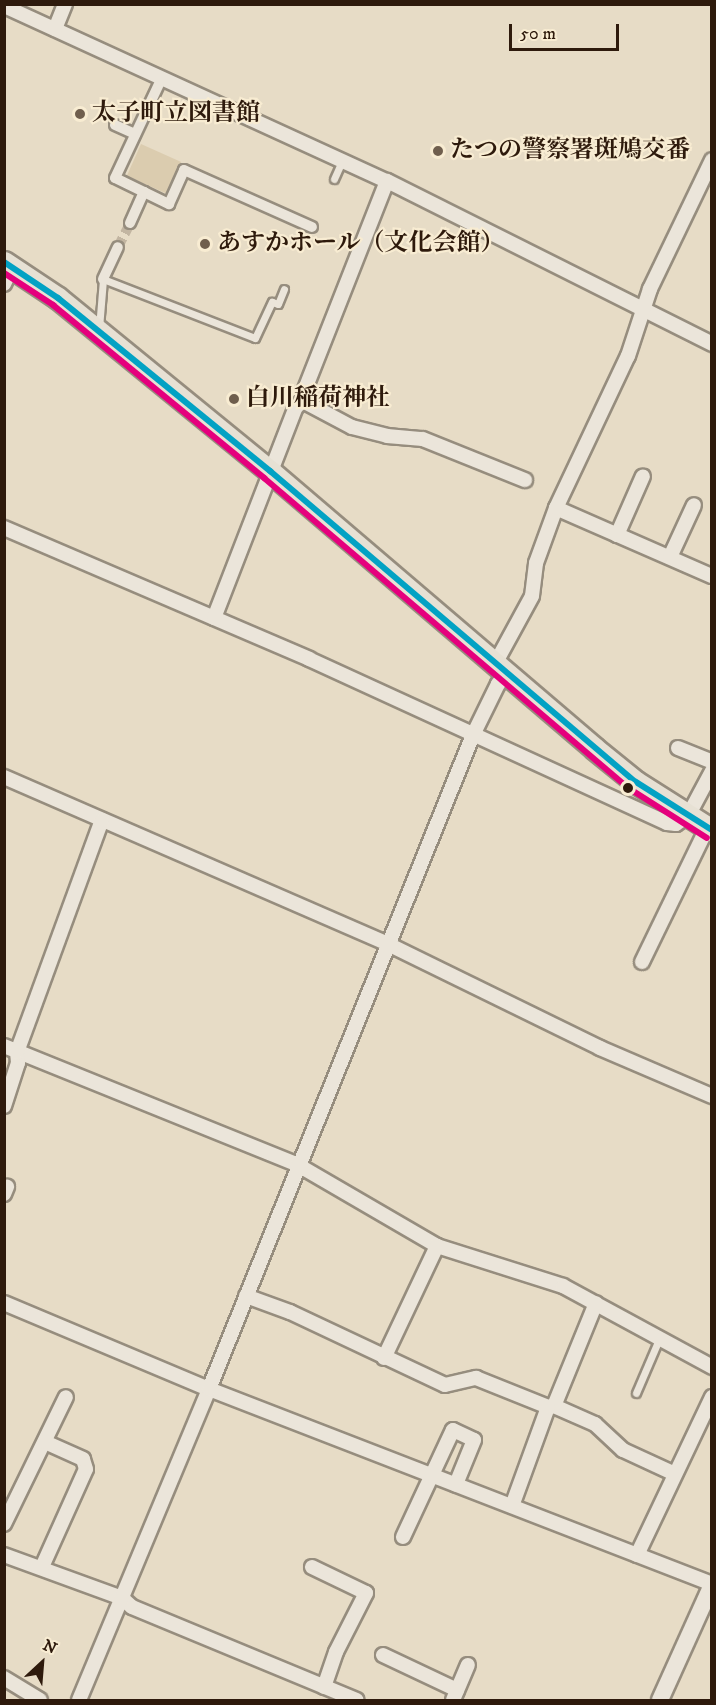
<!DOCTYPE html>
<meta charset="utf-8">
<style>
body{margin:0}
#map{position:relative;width:716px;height:1705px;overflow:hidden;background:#e7dcc6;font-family:"IM FELL DW Pica","Noto Serif JP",serif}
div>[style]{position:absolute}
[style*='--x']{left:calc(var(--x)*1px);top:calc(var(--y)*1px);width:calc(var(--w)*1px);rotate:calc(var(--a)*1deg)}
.green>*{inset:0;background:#dbccaf;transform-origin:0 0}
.pedestrian-tunnel>*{height:10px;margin-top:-5px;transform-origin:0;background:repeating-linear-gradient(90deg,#c2b5a1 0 10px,transparent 0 15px)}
.roads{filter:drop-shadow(2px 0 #968d7e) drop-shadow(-2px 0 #968d7e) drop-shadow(0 2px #968d7e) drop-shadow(0 -2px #968d7e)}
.service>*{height:7px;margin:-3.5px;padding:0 3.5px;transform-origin:3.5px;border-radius:3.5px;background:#ebe5da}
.pedestrian>*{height:10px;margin:-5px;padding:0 5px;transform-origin:5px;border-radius:5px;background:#ebe5da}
.minor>*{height:14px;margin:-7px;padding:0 7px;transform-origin:7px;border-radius:7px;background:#ebe5da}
.tertiary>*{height:16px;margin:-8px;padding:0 8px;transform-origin:8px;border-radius:8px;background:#ebe5da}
.trunk>*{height:21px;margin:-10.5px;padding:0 10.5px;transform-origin:10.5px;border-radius:10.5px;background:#e7e1d4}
.bus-1>*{height:6px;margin:-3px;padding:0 3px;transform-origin:3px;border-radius:3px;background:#02a2c4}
.bus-2>*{height:6px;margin:-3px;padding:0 3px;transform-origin:3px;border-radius:3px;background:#e5007d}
.dots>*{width:16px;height:16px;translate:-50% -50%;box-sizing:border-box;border:3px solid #f8ecd2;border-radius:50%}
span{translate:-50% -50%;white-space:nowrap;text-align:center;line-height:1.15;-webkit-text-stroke:4.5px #f8ecd2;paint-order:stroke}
.poi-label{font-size:24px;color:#2e1a0c;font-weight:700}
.left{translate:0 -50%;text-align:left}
.frame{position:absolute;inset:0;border:6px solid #2e1a0c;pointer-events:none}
.north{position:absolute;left:12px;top:1633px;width:60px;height:60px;-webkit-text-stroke:4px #f8ecd2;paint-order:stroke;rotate:26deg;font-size:16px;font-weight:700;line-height:24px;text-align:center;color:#2e1a0c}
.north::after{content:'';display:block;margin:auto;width:21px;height:27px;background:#2e1a0c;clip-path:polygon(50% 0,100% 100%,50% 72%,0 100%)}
.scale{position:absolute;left:509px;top:24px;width:110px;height:27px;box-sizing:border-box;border:3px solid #2e1a0c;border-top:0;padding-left:8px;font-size:18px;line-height:21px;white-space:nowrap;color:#2e1a0c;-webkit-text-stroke:4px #f8ecd2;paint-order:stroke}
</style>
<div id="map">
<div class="green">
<div style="left:141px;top:144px;width:44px;height:35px;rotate:24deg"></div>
</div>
<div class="pedestrian-tunnel">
<div style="--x:118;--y:247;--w:27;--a:-63"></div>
</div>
<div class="roads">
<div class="service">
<div style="--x:334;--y:179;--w:20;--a:-66"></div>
<div style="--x:99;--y:328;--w:49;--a:-85.3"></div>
<div style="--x:103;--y:279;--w:163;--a:21.2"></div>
<div style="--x:255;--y:338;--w:40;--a:-65"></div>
<div style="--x:272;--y:302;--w:6;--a:18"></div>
<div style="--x:278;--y:304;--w:16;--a:-68"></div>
<div style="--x:636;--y:1393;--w:59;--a:-66.9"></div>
</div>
<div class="pedestrian">
<div style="--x:115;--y:125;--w:22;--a:24"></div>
<div style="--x:144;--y:192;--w:28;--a:26"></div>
<div style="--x:169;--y:204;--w:37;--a:-66"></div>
<div style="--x:184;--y:170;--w:140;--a:24"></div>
<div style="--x:130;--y:223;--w:34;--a:-66"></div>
<div style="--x:144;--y:192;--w:32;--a:-154"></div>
<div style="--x:115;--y:178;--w:108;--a:-64.9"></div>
<div style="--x:103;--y:279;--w:35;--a:-65"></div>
</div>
<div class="minor">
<div style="--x:4;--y:6;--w:421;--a:24.6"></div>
<div style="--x:387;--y:181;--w:364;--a:26.6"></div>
<div style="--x:55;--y:29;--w:27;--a:-68"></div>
<div style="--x:387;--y:181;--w:227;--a:111.5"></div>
<div style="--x:304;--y:392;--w:9;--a:96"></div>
<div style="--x:303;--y:401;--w:55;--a:28"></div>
<div style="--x:352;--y:427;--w:36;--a:14"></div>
<div style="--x:387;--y:436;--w:36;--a:5"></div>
<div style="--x:423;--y:439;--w:110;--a:21.9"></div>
<div style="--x:4;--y:284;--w:19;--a:-65"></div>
<div style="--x:556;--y:508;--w:170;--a:23.6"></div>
<div style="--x:4;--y:528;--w:332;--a:23.2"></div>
<div style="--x:309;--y:659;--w:394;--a:24.6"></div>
<div style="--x:667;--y:823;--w:9;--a:6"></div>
<div style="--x:676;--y:824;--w:14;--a:-34"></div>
<div style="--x:688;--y:816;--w:51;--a:-61.9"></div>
<div style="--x:617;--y:535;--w:64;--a:-66.2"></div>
<div style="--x:670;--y:557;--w:57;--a:-65.2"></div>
<div style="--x:214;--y:618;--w:226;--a:-68.8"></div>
<div style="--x:296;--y:407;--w:9;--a:-41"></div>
<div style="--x:495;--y:664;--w:77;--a:-61.4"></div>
<div style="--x:532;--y:596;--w:33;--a:-83"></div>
<div style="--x:536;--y:563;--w:59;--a:-70"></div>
<div style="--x:556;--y:508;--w:168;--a:-64.7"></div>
<div style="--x:628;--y:356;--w:71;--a:-71.8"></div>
<div style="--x:650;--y:289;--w:143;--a:-64.3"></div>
<div style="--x:678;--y:748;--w:37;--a:22"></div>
<div style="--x:4;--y:777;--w:421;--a:23.5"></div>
<div style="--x:390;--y:945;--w:234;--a:26.1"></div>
<div style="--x:600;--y:1048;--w:122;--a:23.2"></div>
<div style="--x:642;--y:962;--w:149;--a:-64.1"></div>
<div style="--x:4;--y:1046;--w:317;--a:22"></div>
<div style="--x:298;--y:1165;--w:161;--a:30.2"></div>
<div style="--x:437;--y:1246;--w:132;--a:17.6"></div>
<div style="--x:563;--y:1286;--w:170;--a:28.5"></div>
<div style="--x:4;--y:1106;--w:45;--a:-72"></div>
<div style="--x:18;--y:1063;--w:11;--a:-95"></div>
<div style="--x:17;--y:1052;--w:247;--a:-69.9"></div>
<div style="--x:4;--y:1194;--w:8;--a:-67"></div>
<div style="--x:246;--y:1296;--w:47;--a:20"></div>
<div style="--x:290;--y:1312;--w:171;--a:25.2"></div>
<div style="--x:445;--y:1385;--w:32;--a:-13"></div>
<div style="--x:476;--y:1378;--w:78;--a:21.9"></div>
<div style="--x:548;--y:1407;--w:6;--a:-9"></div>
<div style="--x:554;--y:1406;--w:45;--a:23.7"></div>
<div style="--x:595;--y:1424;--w:38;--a:43"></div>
<div style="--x:623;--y:1450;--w:57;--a:24.8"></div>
<div style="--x:4;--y:1303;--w:222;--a:22.8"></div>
<div style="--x:209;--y:1389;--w:539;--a:21.19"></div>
<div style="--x:384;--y:1358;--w:124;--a:-64.7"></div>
<div style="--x:554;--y:1406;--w:111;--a:-67.8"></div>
<div style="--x:512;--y:1506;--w:105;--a:-70"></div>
<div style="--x:4;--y:1524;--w:141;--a:-64"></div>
<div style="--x:403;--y:1537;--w:118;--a:-65"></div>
<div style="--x:453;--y:1430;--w:23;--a:25"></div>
<div style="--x:474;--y:1440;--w:48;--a:112.2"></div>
<div style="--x:4;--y:1555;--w:126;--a:20"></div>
<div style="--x:122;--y:1598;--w:13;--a:42"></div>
<div style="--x:132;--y:1607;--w:243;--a:22.5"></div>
<div style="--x:637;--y:1555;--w:175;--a:-64.6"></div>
<div style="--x:42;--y:1567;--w:107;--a:-65.8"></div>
<div style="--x:86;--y:1469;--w:10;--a:-107"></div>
<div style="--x:83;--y:1459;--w:42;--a:-155.9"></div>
<div style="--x:312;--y:1567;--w:60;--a:25.7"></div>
<div style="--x:366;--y:1593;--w:66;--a:117"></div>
<div style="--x:336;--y:1652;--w:37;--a:109"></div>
<div style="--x:383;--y:1655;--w:82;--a:25.3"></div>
<div style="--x:4;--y:1678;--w:42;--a:31.4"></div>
<div style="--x:79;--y:1700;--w:337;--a:-67.3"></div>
<div style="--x:209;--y:1389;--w:705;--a:-68.02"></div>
<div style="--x:473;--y:735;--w:57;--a:-63.9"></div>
<div style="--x:498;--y:684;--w:13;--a:-48"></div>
<div style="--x:453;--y:1700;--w:38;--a:-67"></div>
</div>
<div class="tertiary">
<div style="--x:660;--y:1700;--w:126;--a:-65.7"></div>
</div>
<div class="trunk">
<div style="--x:4;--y:262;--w:65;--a:33.7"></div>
<div style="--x:58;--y:298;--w:274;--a:39.2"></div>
<div style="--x:270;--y:471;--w:426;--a:40.5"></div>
<div style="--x:594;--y:748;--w:54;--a:39"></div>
<div style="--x:636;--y:782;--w:90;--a:32.3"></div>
</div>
</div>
<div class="bus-1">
<div style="--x:4;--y:262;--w:65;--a:33.7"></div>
<div style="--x:58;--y:298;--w:274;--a:39.2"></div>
<div style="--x:270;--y:471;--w:480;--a:40.4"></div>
<div style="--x:636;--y:782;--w:90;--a:32.3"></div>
</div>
<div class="bus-2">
<div style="--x:4;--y:273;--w:59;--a:33.1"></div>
<div style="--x:53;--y:305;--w:273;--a:39.3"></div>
<div style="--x:264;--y:478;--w:480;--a:40.4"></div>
<div style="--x:630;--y:789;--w:91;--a:32.5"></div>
</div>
<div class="dots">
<div style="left:80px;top:114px;background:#6f5e4d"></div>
<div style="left:438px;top:151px;background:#6f5e4d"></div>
<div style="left:205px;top:244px;background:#6f5e4d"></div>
<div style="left:234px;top:399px;background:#6f5e4d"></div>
<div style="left:628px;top:788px;background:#2e1a0c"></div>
</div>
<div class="poi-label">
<span class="left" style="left:92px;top:114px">太子町立図書館</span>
<span class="left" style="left:450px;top:151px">たつの警察署斑鳩交番</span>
<span class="left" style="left:217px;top:244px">あすかホール（文化会館）</span>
<span class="left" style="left:246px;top:399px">白川稲荷神社</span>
</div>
<div class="frame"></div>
<div class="north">N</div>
<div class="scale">50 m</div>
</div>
